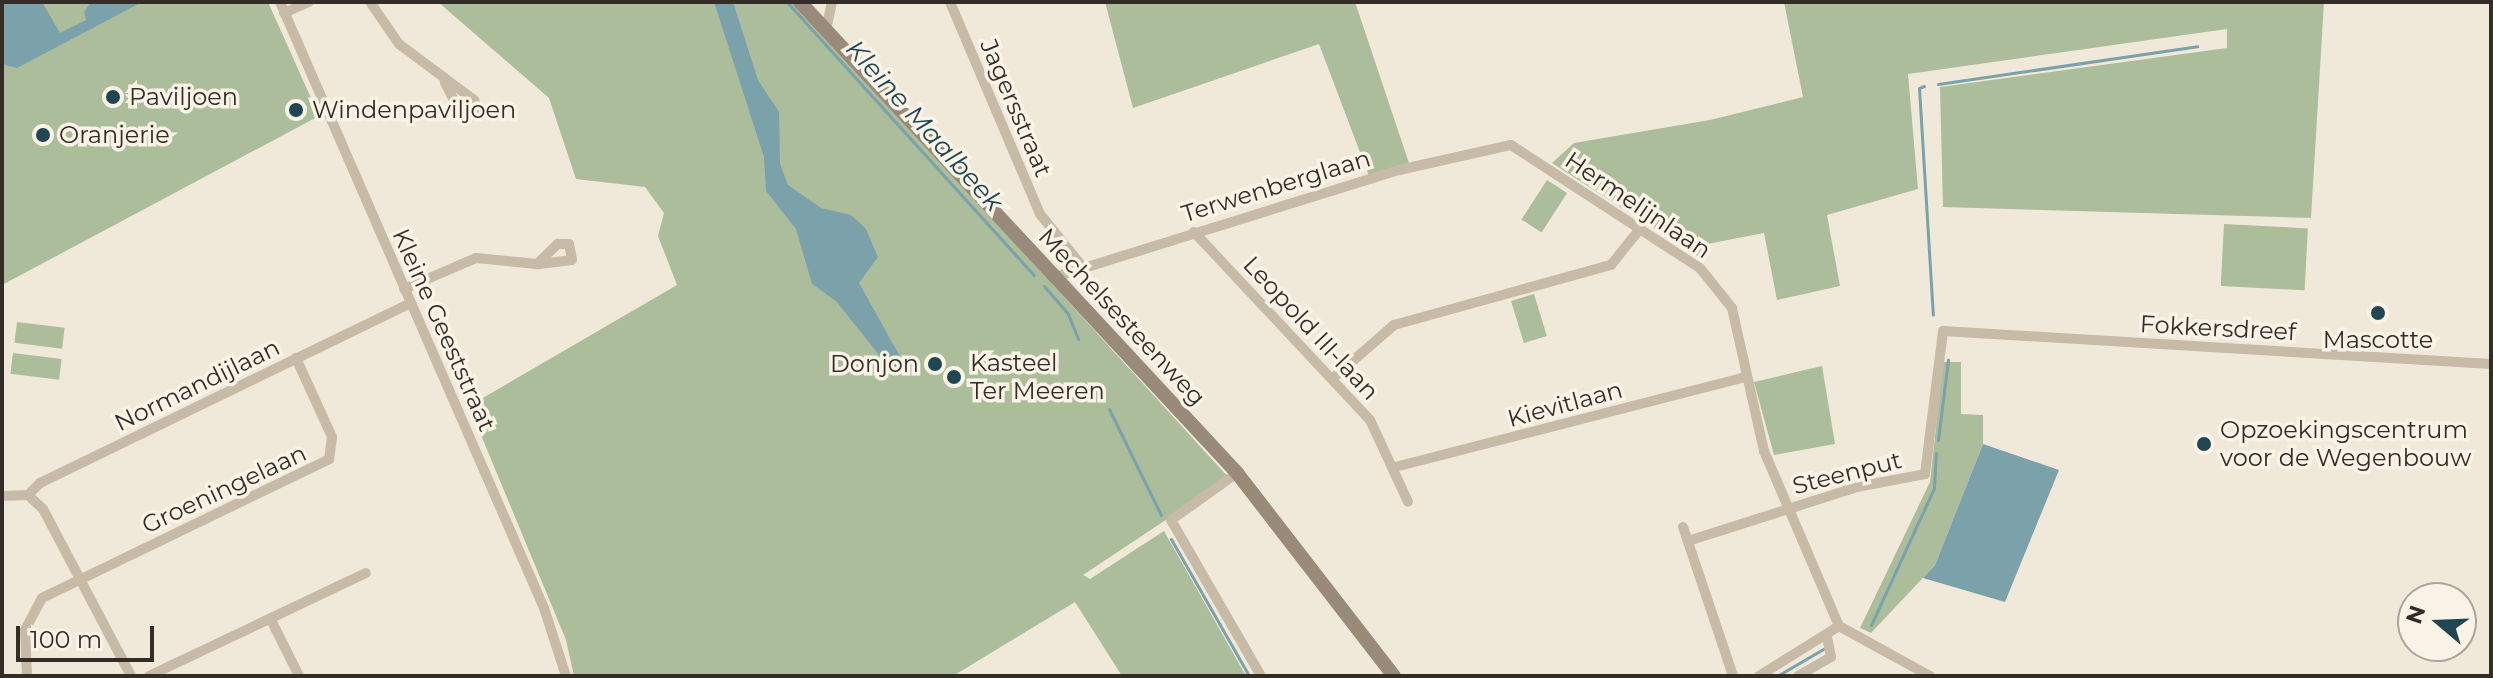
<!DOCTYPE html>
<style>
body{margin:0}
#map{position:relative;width:2493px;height:678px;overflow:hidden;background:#f0e9da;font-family:Montserrat,sans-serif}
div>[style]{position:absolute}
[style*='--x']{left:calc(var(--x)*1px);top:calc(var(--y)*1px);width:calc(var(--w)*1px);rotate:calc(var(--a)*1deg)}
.green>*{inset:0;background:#acbd9c;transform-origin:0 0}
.water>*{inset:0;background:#7ba1ab}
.stream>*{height:3px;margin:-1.5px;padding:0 1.5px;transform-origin:1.5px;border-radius:1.5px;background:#7ba1ab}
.minor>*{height:10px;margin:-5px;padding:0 5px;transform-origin:5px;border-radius:5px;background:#c7bba7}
.secondary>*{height:14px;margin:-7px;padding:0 7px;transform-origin:7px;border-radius:7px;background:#9a8a79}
.dots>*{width:22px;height:22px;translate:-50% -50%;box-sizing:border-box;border:4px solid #f8f3e6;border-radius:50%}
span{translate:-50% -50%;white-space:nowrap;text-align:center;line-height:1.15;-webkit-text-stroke:7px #f8f3e6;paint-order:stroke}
.poi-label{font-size:24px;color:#342d27}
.left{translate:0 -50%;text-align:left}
.right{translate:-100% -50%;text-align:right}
.street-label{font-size:24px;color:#342d27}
.water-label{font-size:26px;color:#204652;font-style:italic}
.frame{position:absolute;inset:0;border:4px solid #342d27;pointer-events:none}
.north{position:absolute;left:2397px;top:582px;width:80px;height:80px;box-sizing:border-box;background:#f8f3e6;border:2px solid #aaa49a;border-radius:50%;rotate:289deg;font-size:22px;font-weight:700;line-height:32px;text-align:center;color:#342d27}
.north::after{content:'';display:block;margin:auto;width:28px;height:36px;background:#204652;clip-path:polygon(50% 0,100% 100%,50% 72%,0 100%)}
.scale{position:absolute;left:16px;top:626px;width:138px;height:36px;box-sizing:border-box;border:4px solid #342d27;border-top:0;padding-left:10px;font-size:24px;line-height:28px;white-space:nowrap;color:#342d27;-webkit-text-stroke:6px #f8f3e6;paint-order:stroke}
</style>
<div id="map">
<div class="green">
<div style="clip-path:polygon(2px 2px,268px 2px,319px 116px,2px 285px)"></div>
<div style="clip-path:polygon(438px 2px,795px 2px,1229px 478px,1083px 575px,1090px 579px,1164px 531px,1246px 676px,1122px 676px,1075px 602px,953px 676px,574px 676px,566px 640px,469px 406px,677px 285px,658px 236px,664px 213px,645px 187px,576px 179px,549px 98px)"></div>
<div style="clip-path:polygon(1105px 2px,1355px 2px,1409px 163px,1369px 176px,1319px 44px,1133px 108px)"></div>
<div style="clip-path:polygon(1784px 2px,2324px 2px,2311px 218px,1943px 207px,1940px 87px,2227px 48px,2227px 29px,1908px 74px,1918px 189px,1827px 215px,1840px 286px,1777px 300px,1764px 233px,1707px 244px,1700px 258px,1552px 163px,1574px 143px,1710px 120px,1803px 97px)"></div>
<div style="left:1547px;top:180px;width:24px;height:47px;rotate:33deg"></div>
<div style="left:2224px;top:224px;width:84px;height:62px;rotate:3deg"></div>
<div style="left:1534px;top:294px;width:44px;height:24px;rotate:73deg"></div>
<div style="left:17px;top:322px;width:48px;height:21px;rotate:7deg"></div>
<div style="left:13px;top:353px;width:49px;height:21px;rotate:7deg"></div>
<div style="clip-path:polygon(1943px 362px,1961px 362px,1961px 414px,1983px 415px,1983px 444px,1935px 565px,1871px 633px,1860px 628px,1930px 482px)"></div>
<div style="clip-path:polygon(1822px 366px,1835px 444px,1774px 455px,1754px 382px)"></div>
</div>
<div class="water">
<div style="clip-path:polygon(2px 2px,42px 2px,60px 33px,86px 20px,84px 12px,91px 2px,142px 2px,17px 68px,2px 64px)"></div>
<div style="clip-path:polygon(714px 2px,733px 2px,758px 80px,779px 112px,780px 164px,788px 185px,821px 208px,851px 215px,866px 229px,878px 257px,859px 283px,907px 369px,892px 371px,836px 301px,812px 284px,796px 229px,766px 191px,764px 157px)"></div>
<div style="clip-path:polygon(1983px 444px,2059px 470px,2005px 602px,1923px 578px,1935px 565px)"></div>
</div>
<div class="stream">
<div style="--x:787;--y:2;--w:368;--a:47.9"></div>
<div style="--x:1938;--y:84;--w:262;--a:-8.3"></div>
<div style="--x:1924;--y:86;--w:5;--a:158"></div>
<div style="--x:1919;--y:88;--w:227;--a:86.5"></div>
<div style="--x:1044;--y:286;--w:37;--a:49"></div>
<div style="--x:1068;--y:314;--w:27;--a:68"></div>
<div style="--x:1109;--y:409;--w:118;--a:63.9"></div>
<div style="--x:1938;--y:440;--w:81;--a:-82.9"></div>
<div style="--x:1171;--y:539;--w:158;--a:60.3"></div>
<div style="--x:1871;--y:625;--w:151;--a:-65.3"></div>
<div style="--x:1934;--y:488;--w:35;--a:-87"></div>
<div style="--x:1777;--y:676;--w:56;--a:-30.3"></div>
</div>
<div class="minor">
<div style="--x:280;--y:2;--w:661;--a:66.46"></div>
<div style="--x:544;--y:608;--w:71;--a:72.1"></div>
<div style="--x:370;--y:2;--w:51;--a:55.4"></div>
<div style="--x:399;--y:44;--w:94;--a:36.7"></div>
<div style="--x:474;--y:100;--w:11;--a:68"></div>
<div style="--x:478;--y:110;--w:19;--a:180"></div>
<div style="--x:459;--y:110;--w:31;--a:-117"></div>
<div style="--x:950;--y:2;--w:230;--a:67"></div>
<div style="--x:1040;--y:214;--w:65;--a:51.2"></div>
<div style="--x:284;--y:13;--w:27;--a:-24"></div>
<div style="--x:826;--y:30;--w:29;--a:-78"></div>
<div style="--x:1194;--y:232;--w:258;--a:46.9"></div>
<div style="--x:1370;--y:420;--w:90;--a:65.1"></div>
<div style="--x:558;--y:244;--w:11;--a:0"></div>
<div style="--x:569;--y:244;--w:16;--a:79"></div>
<div style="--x:572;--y:260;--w:35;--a:173"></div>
<div style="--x:537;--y:264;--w:29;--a:-44"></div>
<div style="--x:1055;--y:277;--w:360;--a:-17.3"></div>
<div style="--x:1399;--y:170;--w:115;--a:-12.6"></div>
<div style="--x:1511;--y:145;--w:225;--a:33.1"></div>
<div style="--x:1700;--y:268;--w:51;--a:51.3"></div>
<div style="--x:1732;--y:308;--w:147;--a:77.4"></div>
<div style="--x:1764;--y:451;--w:190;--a:66.8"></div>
<div style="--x:404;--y:289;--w:78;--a:-23.3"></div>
<div style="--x:476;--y:258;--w:61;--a:5.6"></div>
<div style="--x:1333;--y:378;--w:81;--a:-41"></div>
<div style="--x:1394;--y:325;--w:225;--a:-15.5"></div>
<div style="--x:1611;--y:265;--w:45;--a:-51.3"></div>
<div style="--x:1395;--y:467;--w:361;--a:-14.4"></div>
<div style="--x:1237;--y:473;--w:81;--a:144.5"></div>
<div style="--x:1171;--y:520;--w:180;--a:60"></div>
<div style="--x:28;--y:495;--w:21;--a:43"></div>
<div style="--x:43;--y:509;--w:189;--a:62.2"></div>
<div style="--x:2;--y:496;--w:26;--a:-2"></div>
<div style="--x:28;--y:495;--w:17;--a:-45"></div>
<div style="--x:40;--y:483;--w:411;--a:-25.9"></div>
<div style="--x:1683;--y:527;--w:157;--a:71.4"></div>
<div style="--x:1688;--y:541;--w:177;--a:-17.7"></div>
<div style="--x:1857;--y:487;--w:69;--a:-10.8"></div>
<div style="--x:1925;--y:474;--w:144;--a:-82.8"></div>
<div style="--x:1943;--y:331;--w:549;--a:3.45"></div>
<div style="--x:271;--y:620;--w:63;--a:63.4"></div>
<div style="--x:1839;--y:626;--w:104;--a:28.8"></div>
<div style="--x:27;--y:676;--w:46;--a:-92.5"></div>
<div style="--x:25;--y:630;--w:36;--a:-62"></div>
<div style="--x:42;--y:598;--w:319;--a:-25.8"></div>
<div style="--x:329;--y:459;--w:22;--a:-82"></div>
<div style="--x:332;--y:437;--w:87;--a:-114.5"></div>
<div style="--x:149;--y:676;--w:240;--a:-25.4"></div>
<div style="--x:1759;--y:676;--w:94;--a:-32"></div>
<div style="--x:1798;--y:676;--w:38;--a:-30"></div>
<div style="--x:1831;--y:657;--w:20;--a:-101"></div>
</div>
<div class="secondary">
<div style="--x:800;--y:2;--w:643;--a:47.14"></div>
<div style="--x:1237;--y:473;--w:257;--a:52.3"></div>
</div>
<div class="dots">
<div style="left:113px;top:97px;background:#204652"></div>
<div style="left:296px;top:110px;background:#204652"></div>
<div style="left:43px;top:135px;background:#204652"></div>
<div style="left:2378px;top:313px;background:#204652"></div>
<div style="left:935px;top:364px;background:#204652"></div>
<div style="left:954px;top:377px;background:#204652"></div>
<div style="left:2204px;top:444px;background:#204652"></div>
</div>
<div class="poi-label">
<span class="left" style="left:129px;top:97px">Paviljoen</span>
<span class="left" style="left:312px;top:110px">Windenpaviljoen</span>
<span class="left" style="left:59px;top:135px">Oranjerie</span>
<span style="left:2378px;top:340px">Mascotte</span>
<span class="left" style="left:970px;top:377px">Kasteel<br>Ter Meeren</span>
<span class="right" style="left:919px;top:364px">Donjon</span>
<span class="left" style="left:2220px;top:444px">Opzoekingscentrum<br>voor de Wegenbouw</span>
</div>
<div class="street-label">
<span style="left:1016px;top:108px;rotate:67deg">Jagersstraat</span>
<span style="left:1276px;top:186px;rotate:-17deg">Terwenberglaan</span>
<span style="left:1638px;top:205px;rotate:34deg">Hermelijnlaan</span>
<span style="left:1122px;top:317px;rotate:47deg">Mechelsesteenweg</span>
<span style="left:1311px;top:328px;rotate:47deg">Leopold III-laan</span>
<span style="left:2218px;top:328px;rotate:3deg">Fokkersdreef</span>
<span style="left:444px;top:330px;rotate:66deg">Kleine Geeststraat</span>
<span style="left:197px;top:385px;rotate:-26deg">Normandijlaan</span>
<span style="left:1565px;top:404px;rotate:-15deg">Kievitlaan</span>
<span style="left:1847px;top:473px;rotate:-14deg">Steenput</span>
<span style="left:224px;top:489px;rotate:-25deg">Groeningelaan</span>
</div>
<div class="water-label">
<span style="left:924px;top:126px;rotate:48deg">Kleine Maalbeek</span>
</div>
<div class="frame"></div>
<div class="north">N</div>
<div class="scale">100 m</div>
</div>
